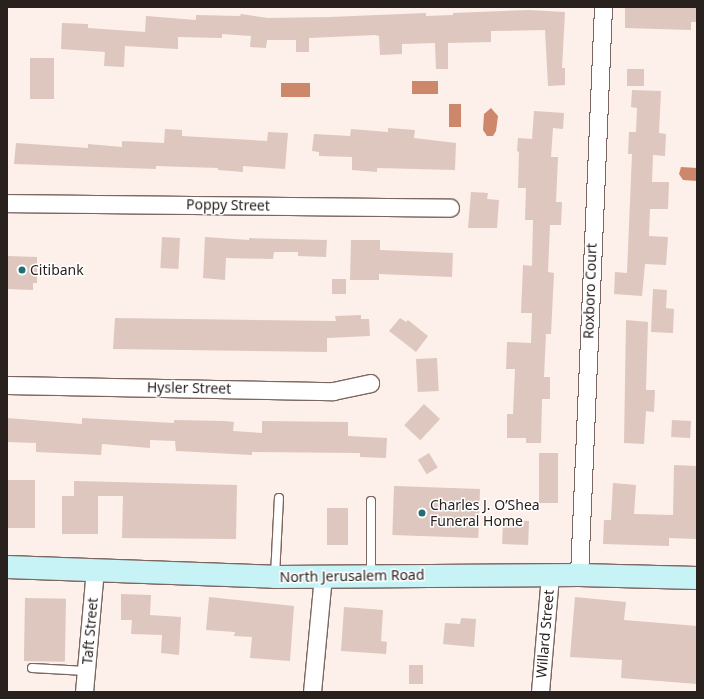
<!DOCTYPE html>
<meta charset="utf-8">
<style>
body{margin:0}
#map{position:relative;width:704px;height:699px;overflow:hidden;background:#fdefea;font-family:"Noto Sans",sans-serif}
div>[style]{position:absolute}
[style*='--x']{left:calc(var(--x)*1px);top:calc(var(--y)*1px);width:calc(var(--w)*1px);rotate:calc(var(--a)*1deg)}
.water>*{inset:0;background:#cd886c;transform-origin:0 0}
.building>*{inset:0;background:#dec7be;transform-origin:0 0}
.roads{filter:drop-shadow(1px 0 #7b675f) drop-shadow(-1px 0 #7b675f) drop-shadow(0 1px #7b675f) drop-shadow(0 -1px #7b675f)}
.lane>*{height:8px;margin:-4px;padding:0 4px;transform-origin:4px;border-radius:4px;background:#fff}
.street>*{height:17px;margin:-8.5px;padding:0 8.5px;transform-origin:8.5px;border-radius:8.5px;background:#fff}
.secondary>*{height:22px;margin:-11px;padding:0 11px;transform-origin:11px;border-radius:11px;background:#c7f3f7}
.dots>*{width:11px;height:11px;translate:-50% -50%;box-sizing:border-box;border:2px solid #fff;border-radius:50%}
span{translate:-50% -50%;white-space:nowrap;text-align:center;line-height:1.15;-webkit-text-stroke:3px #fff;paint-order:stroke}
.street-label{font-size:14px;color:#29211e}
.poi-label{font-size:14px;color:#29211e}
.left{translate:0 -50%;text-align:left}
.frame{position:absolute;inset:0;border:8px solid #29211e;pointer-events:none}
</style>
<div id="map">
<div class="water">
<div style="left:438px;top:81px;width:13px;height:26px;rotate:90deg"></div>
<div style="left:281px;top:83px;width:29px;height:14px"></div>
<div style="left:449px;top:104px;width:12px;height:23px"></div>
<div style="clip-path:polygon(491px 108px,498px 116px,496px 131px,493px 136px,487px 136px,483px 130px,484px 114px)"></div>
<div style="clip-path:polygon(681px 167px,697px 168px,697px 181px,683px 180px,679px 174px)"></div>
</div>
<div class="building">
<div style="clip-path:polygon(625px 7px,697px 7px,697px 22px,691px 22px,691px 30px,625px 28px)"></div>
<div style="clip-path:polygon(529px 10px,565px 12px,562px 68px,565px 68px,565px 85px,548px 86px,545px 30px,491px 31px,491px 42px,448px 43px,448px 69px,436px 69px,435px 43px,402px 44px,402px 54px,380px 55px,379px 36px,375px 35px,309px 38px,309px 52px,296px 52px,296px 40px,267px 40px,266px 48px,250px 47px,251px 36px,222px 34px,222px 38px,178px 37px,178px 49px,125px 46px,124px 67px,104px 66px,105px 52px,61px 49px,62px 23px,88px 24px,88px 28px,145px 32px,146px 16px,196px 20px,196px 15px,240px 16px,241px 14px,268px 18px,330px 17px,426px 13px,426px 16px,453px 15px,453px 13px)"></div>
<div style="left:30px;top:58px;width:24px;height:41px"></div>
<div style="left:627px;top:69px;width:17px;height:17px"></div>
<div style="clip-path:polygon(632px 90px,661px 91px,659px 133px,666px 134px,665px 156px,653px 155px,652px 182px,669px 182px,668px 209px,650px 209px,649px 236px,668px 237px,666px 265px,645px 264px,642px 296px,614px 294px,615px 272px,627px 273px,632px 154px,628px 154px,629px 132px,636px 132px,637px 108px,631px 107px)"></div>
<div style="clip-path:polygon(534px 111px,564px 113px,563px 129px,553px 128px,551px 157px,558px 157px,556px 202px,562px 202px,561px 225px,550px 225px,548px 272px,554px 273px,551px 334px,546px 334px,544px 377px,550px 377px,550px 399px,542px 399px,541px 443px,526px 443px,526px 438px,507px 438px,507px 414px,513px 414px,515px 369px,506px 369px,507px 342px,531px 343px,532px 313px,521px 313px,523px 265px,532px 266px,533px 220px,525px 220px,526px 188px,518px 188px,519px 152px,517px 151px,518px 138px,532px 139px)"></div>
<div style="clip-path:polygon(388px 128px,415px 130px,414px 138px,456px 143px,455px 170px,377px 168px,377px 172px,352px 170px,352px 157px,319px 156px,319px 152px,312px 151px,314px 134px,350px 136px,351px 129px,388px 132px)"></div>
<div style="clip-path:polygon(165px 129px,182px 130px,182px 136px,267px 141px,268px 132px,288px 133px,285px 169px,243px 166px,243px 172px,218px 170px,218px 168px,156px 166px,156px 169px,14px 164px,16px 143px,88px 148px,88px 144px,122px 147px,122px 141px,164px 143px)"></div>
<div style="clip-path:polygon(471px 192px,488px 193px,487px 199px,499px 200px,497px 228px,468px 228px)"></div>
<div style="left:162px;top:237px;width:18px;height:31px;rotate:3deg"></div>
<div style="clip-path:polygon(205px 237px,249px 240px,249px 238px,327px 240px,326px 257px,298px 256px,298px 252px,274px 252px,273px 259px,226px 258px,225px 280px,203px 278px)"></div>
<div style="clip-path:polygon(351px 240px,380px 240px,380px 250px,453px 253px,452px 277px,379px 274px,379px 280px,350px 280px)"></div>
<div style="clip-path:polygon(7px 256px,37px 257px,37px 283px,33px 283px,33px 290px,7px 289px)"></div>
<div style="left:332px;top:279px;width:14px;height:15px"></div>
<div style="clip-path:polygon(653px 289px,667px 290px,666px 308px,674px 309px,673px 333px,651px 332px)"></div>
<div style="clip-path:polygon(361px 315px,361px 319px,369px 319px,370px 336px,327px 338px,327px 352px,113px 349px,115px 318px,336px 321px,335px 316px)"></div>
<div style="clip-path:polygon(400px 318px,406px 322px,408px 320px,428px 336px,416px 352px,389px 331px)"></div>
<div style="clip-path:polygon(626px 320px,648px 322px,646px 390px,655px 390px,654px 412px,646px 411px,644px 444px,624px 443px)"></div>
<div style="left:437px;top:358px;width:33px;height:21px;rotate:87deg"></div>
<div style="left:424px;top:404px;width:22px;height:29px;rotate:43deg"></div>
<div style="clip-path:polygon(7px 418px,82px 424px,82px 418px,174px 423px,174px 420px,224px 421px,234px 422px,233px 431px,262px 433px,262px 421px,348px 422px,348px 436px,387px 438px,386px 458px,360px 457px,360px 453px,252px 452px,252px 455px,176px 451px,175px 441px,150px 440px,150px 448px,102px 444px,101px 455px,36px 452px,36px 443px,7px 442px)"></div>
<div style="left:672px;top:420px;width:19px;height:17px;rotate:3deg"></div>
<div style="left:429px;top:453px;width:17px;height:13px;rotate:59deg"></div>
<div style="left:539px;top:453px;width:19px;height:50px"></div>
<div style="clip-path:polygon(674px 465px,697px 466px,697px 539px,669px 538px,669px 546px,603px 544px,604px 520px,611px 520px,613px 483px,636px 485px,634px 514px,673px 515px)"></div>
<div style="left:7px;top:480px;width:28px;height:48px"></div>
<div style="clip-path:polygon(74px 481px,237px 485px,236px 539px,122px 538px,123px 496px,98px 496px,98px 534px,62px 534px,62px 496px,74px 496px)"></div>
<div style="left:480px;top:489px;width:49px;height:86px;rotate:92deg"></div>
<div style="left:327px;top:508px;width:21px;height:37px"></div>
<div style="left:503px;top:520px;width:26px;height:24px;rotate:2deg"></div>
<div style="clip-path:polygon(121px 594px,151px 595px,150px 615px,181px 617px,179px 655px,161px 653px,162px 635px,131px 634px,132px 620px,121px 620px)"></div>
<div style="clip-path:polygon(209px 597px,294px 606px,290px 661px,250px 658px,252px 637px,234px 636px,235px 632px,206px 630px)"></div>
<div style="clip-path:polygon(575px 597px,626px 602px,624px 620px,697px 626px,697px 684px,621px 678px,622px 660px,570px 657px)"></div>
<div style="left:25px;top:598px;width:41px;height:63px;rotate:1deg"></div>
<div style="clip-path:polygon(344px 607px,383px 610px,381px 641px,387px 642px,386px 654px,341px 651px)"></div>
<div style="clip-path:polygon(461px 618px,476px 619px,474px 647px,443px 644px,445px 623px,460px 624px)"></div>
<div style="left:409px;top:665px;width:14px;height:19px"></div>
</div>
<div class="roads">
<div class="lane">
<div style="--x:275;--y:576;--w:78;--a:-87.1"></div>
<div style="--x:371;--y:576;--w:75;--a:-90"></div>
<div style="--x:32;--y:668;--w:54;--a:3.2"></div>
</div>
<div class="street">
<div style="--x:7;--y:203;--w:443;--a:0.6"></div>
<div style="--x:7;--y:385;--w:326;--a:1.1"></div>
<div style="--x:333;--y:391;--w:38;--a:-12"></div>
<div style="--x:579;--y:575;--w:569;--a:-87.58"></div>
<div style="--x:84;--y:692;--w:123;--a:-84.9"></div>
<div style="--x:312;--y:692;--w:118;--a:-84.6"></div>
<div style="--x:540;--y:692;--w:117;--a:-85.1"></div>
</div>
<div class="secondary">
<div style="--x:7;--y:567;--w:268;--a:2.1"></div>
<div style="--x:275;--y:577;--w:304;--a:-0.4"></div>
<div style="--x:579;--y:575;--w:118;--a:1.5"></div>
</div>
</div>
<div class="dots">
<div style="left:22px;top:270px;background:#236e74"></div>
<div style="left:422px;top:513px;background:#236e74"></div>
</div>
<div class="street-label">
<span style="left:228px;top:205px;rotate:1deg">Poppy Street</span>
<span style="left:590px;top:291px;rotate:-88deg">Roxboro Court</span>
<span style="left:189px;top:388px;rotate:1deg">Hysler Street</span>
<span style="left:352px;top:576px;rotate:-1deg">North Jerusalem Road</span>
<span style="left:90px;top:631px;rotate:-85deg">Taft Street</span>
<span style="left:545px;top:634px;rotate:-85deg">Willard Street</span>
</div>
<div class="poi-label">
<span class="left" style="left:30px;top:270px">Citibank</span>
<span class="left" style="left:430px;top:513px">Charles J. O’Shea<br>Funeral Home</span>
</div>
<div class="frame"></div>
</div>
